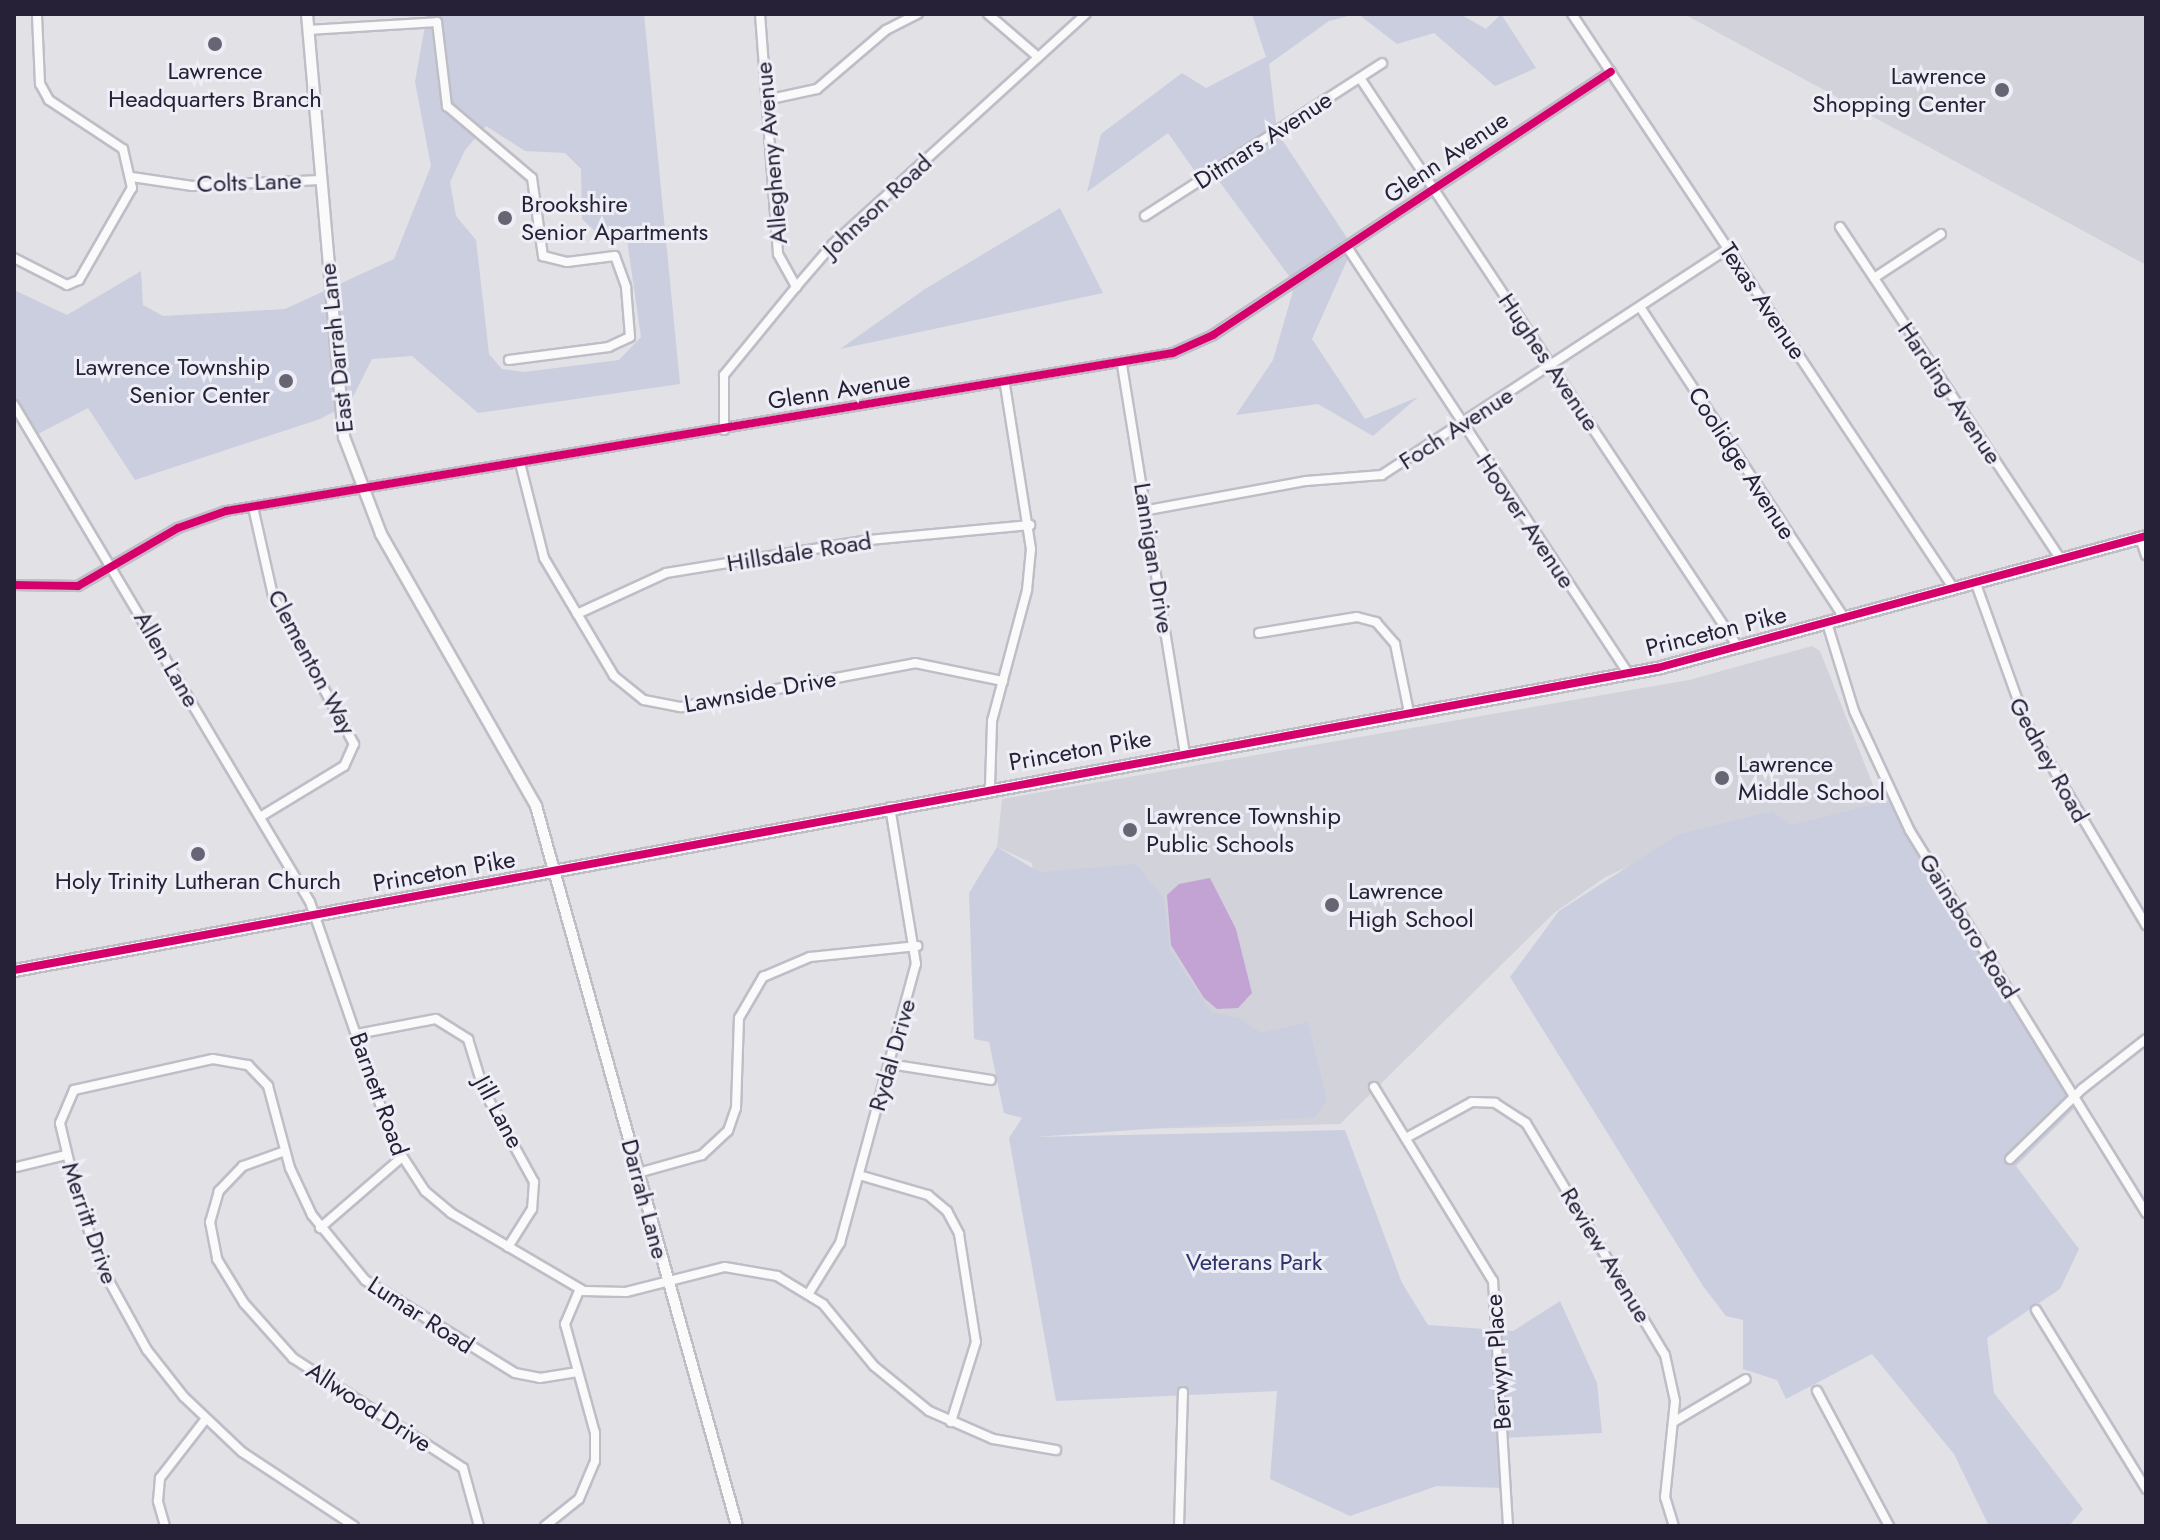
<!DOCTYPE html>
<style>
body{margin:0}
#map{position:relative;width:2160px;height:1540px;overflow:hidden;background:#e1e1e6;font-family:Jost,sans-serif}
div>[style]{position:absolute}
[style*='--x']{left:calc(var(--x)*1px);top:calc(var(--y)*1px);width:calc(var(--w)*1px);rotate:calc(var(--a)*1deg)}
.built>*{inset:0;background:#d2d2db}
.green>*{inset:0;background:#cacedf}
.water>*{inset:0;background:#c2a3d3}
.roads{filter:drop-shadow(2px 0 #bfbdc6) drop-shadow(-2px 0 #bfbdc6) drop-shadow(0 2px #bfbdc6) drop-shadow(0 -2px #bfbdc6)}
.minor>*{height:8px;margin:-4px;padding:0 4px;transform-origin:4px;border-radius:4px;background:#fafafb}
.tertiary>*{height:10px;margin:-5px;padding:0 5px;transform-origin:5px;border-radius:5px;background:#fafafb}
.secondary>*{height:11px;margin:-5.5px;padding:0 5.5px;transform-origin:5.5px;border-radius:5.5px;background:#fafafb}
.cycleway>*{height:8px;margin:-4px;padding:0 4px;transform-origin:4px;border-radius:4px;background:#d6006c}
.dots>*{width:22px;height:22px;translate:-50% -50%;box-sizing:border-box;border:4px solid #eeeef6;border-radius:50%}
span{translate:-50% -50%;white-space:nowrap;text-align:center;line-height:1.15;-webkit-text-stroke:6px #eeeef6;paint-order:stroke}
.poi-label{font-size:24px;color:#262137}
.right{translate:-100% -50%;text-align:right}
.left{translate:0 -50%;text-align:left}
.street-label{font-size:24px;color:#262137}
.park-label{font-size:24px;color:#2e346b}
.frame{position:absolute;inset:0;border:16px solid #262137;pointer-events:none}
</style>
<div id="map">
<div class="built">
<div style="clip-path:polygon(1684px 14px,2146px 14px,2146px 265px)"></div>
<div style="clip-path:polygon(1812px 646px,1820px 651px,1880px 803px,1758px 835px,1682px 840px,1604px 878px,1554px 913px,1340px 1124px,1060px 1131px,1032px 863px,997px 847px,1002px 799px,1689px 680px)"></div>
</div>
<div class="green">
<div style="clip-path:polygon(evenodd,427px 14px,644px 14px,680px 384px,478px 413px,412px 356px,372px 359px,350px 403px,320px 419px,135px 480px,88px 408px,38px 434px,14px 397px,14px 290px,67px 315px,141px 271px,143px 305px,163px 316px,285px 309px,394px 259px,431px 166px,415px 82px,427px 14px,486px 126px,525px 151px,565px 153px,581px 169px,582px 219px,598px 234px,626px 233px,641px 337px,619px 360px,524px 372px,502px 369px,489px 354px,476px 240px,456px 216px,450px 182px,465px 150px,486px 126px)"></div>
<div style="clip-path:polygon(1252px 14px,1356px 14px,1329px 21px,1269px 64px,1277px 132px,1353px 247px,1312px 339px,1365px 419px,1418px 397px,1373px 436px,1318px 404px,1236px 415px,1273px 360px,1295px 284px,1213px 173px,1201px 180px,1168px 133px,1087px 192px,1101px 134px,1182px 73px,1206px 88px,1266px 57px)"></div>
<div style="clip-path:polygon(1358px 14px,1460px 14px,1486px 29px,1501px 14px,1536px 68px,1495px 86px,1434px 33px,1397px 44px)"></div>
<div style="clip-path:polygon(1060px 208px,1103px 293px,840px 349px,925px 289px)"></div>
<div style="clip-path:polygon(1898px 798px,2082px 1101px,2016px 1166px,2079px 1249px,2060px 1289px,1987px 1338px,1994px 1393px,2083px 1509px,2069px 1526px,1989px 1526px,1954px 1454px,1872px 1354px,1786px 1399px,1777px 1380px,1743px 1369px,1743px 1320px,1726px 1316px,1703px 1286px,1510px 977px,1559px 911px,1677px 835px,1772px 811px,1790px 825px)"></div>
<div style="clip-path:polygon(997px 847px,1039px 872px,1136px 864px,1164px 899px,1170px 950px,1211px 1012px,1239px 1018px,1261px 1033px,1308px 1022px,1327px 1101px,1315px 1117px,1035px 1137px,1345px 1130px,1402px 1283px,1428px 1325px,1513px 1331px,1560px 1301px,1597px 1383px,1602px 1433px,1503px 1438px,1506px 1488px,1437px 1486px,1350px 1516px,1270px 1479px,1277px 1391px,1056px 1401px,1009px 1138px,1022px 1118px,1004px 1113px,989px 1042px,974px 1039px,969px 893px)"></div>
</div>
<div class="water">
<div style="clip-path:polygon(1210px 878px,1236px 929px,1252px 993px,1238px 1008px,1217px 1009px,1204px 998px,1171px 945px,1167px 895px,1179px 884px)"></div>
</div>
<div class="roads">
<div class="minor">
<div style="--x:760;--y:14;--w:241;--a:85.7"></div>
<div style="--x:778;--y:254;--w:38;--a:61"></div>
<div style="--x:988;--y:14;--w:66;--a:40.7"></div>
<div style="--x:1572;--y:14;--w:690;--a:56.4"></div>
<div style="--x:308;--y:30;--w:129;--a:-3.5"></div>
<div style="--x:437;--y:22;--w:85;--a:83.2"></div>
<div style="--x:447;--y:106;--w:111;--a:40.3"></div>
<div style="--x:532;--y:178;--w:79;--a:82"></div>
<div style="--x:543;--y:256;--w:25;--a:14"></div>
<div style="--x:567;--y:262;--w:48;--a:-7.1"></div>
<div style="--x:615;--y:256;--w:33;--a:70"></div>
<div style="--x:626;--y:287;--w:50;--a:85.4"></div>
<div style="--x:630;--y:337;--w:23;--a:155"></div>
<div style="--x:609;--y:347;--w:101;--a:172.6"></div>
<div style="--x:1360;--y:78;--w:683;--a:56.4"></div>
<div style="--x:766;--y:100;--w:52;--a:-12.2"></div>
<div style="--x:817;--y:89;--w:91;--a:-40.5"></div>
<div style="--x:886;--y:30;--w:36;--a:-27"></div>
<div style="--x:132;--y:177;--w:61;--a:8.5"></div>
<div style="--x:192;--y:186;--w:128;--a:-2.7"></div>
<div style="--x:1145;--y:216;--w:282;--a:-32.8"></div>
<div style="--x:1840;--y:227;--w:400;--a:56.4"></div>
<div style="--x:1347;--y:247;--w:510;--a:56.59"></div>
<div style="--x:14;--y:258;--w:59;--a:27"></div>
<div style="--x:67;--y:285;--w:13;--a:-23"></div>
<div style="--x:79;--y:280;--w:106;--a:-60.1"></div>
<div style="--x:132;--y:188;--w:40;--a:-103"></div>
<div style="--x:123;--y:149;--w:89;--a:-146.5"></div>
<div style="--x:49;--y:100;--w:18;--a:-119"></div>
<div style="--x:40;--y:84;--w:70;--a:-92.5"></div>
<div style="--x:1874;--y:278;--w:80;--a:-33.3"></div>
<div style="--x:1640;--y:307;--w:373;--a:56.7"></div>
<div style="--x:1122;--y:365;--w:392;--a:80.8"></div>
<div style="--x:14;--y:405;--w:578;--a:59.22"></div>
<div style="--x:310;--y:902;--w:254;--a:70.9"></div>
<div style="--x:393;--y:1142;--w:59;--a:56.9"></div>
<div style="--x:425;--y:1191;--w:34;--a:40"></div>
<div style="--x:451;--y:1213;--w:154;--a:30.4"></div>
<div style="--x:584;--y:1291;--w:42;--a:1.4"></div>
<div style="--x:626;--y:1292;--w:102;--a:-14.2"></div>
<div style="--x:725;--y:1267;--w:53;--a:9.8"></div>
<div style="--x:777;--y:1276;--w:54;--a:31.3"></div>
<div style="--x:823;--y:1304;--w:80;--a:50.6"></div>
<div style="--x:874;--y:1366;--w:71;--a:39.3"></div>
<div style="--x:929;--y:1411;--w:70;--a:23.6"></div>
<div style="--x:993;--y:1439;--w:64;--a:9.9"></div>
<div style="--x:724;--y:430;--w:55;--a:-90"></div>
<div style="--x:724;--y:375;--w:114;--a:-50.7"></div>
<div style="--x:796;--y:287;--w:57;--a:-49.3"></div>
<div style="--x:833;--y:244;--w:342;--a:-42.3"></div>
<div style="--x:520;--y:463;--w:98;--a:75.8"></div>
<div style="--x:544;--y:558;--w:137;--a:59.3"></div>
<div style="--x:614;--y:676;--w:38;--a:39"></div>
<div style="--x:644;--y:700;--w:38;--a:11"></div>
<div style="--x:681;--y:707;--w:238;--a:-10.6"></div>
<div style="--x:915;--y:663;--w:90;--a:11.6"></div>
<div style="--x:253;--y:507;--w:91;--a:77.3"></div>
<div style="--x:273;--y:596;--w:169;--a:61.3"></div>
<div style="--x:354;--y:744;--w:24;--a:114"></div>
<div style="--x:344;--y:766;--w:98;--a:148.7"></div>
<div style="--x:1148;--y:510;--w:161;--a:-10.4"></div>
<div style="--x:1306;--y:481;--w:76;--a:-4.5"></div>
<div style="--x:1382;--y:475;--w:413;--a:-33.2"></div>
<div style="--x:2140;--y:538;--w:18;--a:71"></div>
<div style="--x:1976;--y:584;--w:148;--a:70.2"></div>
<div style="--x:2026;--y:723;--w:235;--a:59.3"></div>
<div style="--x:14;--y:585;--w:64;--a:0.9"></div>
<div style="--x:78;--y:586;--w:116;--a:-30.1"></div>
<div style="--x:178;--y:528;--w:51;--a:-19.5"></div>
<div style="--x:226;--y:511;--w:960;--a:-9.47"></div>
<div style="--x:1173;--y:353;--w:44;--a:-24.2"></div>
<div style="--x:1213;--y:335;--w:477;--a:-33.5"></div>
<div style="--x:577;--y:614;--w:98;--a:-24.7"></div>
<div style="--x:666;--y:573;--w:206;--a:-9.2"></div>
<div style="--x:869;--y:540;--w:162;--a:-5.3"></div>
<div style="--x:1827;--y:623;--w:92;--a:72.9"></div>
<div style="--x:1854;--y:711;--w:132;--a:65"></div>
<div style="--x:1910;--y:831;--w:449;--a:58.3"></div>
<div style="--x:1259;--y:633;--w:99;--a:-9.3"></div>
<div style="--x:1357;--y:617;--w:20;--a:15"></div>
<div style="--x:1376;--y:622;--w:29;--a:49"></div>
<div style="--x:1395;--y:644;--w:69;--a:78.4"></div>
<div style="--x:990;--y:786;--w:65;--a:-88.2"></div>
<div style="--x:992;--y:721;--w:136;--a:-75"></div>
<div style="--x:1027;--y:590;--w:41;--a:-84.4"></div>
<div style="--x:1031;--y:549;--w:167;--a:-99"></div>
<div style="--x:357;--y:1034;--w:80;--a:-10.8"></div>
<div style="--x:436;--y:1019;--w:38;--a:32"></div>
<div style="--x:468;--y:1039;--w:54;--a:72.9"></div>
<div style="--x:484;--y:1091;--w:104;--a:61.2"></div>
<div style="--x:534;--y:1182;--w:27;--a:94"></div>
<div style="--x:532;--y:1209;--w:45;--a:122.3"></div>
<div style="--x:889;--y:1064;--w:103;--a:8.9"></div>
<div style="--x:1374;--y:1087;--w:228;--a:58.5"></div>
<div style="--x:1493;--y:1281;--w:245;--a:86.5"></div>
<div style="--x:1406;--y:1138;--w:75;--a:-28.6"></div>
<div style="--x:1472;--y:1102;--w:23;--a:2"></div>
<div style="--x:1495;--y:1103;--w:37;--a:33"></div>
<div style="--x:1526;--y:1123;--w:270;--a:59.1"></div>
<div style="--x:1665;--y:1355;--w:47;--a:77.7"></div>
<div style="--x:1675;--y:1401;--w:97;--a:95.9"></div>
<div style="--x:1665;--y:1497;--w:30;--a:73"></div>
<div style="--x:285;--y:1151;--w:45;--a:160.3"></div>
<div style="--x:243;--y:1166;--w:35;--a:134"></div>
<div style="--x:219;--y:1191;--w:32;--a:106"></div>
<div style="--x:210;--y:1222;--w:38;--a:79"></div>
<div style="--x:217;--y:1259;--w:52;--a:58.5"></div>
<div style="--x:244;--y:1303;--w:74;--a:48.3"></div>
<div style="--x:293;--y:1358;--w:202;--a:32.9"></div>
<div style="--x:463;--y:1468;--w:60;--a:74.6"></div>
<div style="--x:2010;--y:1159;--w:100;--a:-44.2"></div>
<div style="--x:2082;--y:1089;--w:81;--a:-38"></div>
<div style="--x:17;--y:1167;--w:50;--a:-13.8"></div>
<div style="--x:638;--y:1173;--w:66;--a:-15.7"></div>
<div style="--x:702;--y:1155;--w:35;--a:-43"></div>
<div style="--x:728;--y:1131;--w:24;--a:-71"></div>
<div style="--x:736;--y:1108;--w:90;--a:-88.1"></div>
<div style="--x:739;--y:1018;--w:48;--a:-59.7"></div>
<div style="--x:763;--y:977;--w:51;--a:-23.1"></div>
<div style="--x:810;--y:957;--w:108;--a:-5.9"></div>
<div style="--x:859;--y:1175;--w:72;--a:16.2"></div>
<div style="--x:928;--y:1195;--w:25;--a:40"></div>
<div style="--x:947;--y:1211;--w:26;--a:62"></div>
<div style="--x:959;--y:1234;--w:109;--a:81.1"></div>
<div style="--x:976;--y:1342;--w:84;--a:107.4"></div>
<div style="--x:320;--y:1228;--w:107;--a:-40.8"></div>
<div style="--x:809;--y:1293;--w:59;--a:-58.2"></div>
<div style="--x:840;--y:1243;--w:289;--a:-74.8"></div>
<div style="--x:916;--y:964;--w:159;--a:-99.4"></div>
<div style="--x:2036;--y:1310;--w:210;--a:58.4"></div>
<div style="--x:1817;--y:1391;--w:153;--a:61.9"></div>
<div style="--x:1675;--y:1421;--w:82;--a:-30.6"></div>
<div style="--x:165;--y:1526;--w:26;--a:-106"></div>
<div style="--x:158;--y:1501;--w:23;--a:-85"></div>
<div style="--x:160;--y:1478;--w:73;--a:-52.2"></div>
<div style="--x:354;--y:1526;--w:134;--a:-146.5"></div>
<div style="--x:242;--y:1452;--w:80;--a:-136.5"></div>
<div style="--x:184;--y:1397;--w:60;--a:-128.2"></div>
<div style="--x:147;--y:1350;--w:94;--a:-118.8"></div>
<div style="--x:102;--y:1268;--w:69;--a:-109.5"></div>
<div style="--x:79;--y:1203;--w:82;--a:-103.4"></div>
<div style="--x:60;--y:1123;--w:36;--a:-67"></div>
<div style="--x:74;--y:1090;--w:142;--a:-12.6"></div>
<div style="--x:213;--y:1059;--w:36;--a:10"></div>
<div style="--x:248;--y:1065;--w:29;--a:46"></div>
<div style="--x:268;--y:1086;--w:85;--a:75"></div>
<div style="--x:290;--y:1168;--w:52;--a:64.9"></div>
<div style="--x:312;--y:1215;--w:84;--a:50.8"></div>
<div style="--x:365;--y:1280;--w:176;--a:31.8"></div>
<div style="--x:515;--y:1373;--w:25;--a:11"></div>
<div style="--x:540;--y:1378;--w:38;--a:-9"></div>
<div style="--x:545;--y:1526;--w:43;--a:-38.5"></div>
<div style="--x:579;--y:1499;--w:41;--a:-67.2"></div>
<div style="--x:595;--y:1461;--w:28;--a:-90"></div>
<div style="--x:595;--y:1433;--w:113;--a:-105.4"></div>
<div style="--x:565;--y:1324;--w:38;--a:-67"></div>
<div style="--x:1179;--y:1526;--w:134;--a:-88.3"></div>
</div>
<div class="tertiary">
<div style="--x:307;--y:14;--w:425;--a:85"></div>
<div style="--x:344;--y:437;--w:104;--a:69.1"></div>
<div style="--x:381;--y:534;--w:313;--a:60.3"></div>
<div style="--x:536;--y:806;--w:748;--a:74.4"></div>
</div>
<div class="secondary">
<div style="--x:14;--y:970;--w:1671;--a:-10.42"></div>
<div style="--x:1657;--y:668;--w:507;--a:-15.11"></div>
</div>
</div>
<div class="cycleway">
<div style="--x:14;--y:585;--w:64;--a:0.9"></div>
<div style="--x:78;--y:586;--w:116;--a:-30.1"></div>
<div style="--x:178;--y:528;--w:51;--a:-19.5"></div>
<div style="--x:226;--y:511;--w:960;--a:-9.47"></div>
<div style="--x:1173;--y:353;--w:44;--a:-24.2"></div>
<div style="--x:1213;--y:335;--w:477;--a:-33.5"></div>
<div style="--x:14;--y:970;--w:1671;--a:-10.42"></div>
<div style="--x:1657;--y:668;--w:507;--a:-15.11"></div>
</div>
<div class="dots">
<div style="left:215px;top:44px;background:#676474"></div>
<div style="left:2002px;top:90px;background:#676474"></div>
<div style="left:505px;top:218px;background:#676474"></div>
<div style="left:286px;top:381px;background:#676474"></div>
<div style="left:1722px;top:778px;background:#676474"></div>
<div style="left:1130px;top:830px;background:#676474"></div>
<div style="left:198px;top:854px;background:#676474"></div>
<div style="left:1332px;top:905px;background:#676474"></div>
</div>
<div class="poi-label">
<span style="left:215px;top:85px">Lawrence<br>Headquarters Branch</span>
<span class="right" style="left:1986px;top:90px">Lawrence<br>Shopping Center</span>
<span class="left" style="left:521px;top:218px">Brookshire<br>Senior Apartments</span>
<span class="right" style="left:270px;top:381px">Lawrence Township<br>Senior Center</span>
<span class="left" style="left:1738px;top:778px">Lawrence<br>Middle School</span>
<span class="left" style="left:1146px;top:830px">Lawrence Township<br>Public Schools</span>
<span style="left:198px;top:881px">Holy Trinity Lutheran Church</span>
<span class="left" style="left:1348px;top:905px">Lawrence<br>High School</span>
</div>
<div class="street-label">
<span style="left:1263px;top:140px;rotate:-33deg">Ditmars Avenue</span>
<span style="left:771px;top:153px;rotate:-95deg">Allegheny Avenue</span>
<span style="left:1446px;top:157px;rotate:-34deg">Glenn Avenue</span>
<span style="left:249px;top:182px;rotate:-2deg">Colts Lane</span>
<span style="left:877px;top:206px;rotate:-43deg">Johnson Road</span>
<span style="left:1763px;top:301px;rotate:56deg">Texas Avenue</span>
<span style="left:336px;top:348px;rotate:-96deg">East Darrah Lane</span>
<span style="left:1549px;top:362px;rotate:56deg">Hughes Avenue</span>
<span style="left:839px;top:390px;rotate:-9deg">Glenn Avenue</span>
<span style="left:1950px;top:393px;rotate:56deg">Harding Avenue</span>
<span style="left:1456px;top:428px;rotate:-33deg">Foch Avenue</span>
<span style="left:1742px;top:463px;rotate:57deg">Coolidge Avenue</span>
<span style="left:1526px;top:521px;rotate:56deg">Hoover Avenue</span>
<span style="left:799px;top:552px;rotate:-9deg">Hillsdale Road</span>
<span style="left:1154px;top:558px;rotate:81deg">Lannigan Drive</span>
<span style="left:1716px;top:631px;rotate:-14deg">Princeton Pike</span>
<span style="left:167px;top:659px;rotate:60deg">Allen Lane</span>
<span style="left:312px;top:662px;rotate:62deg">Clementon Way</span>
<span style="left:760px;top:691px;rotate:-10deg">Lawnside Drive</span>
<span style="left:1080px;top:750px;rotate:-10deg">Princeton Pike</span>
<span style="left:2049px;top:760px;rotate:61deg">Gedney Road</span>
<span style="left:444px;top:871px;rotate:-10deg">Princeton Pike</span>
<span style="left:1969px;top:926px;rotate:58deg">Gainsboro Road</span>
<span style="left:892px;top:1055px;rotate:-74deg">Rydal Drive</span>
<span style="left:379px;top:1094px;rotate:70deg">Barnett Road</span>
<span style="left:499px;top:1112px;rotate:62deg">Jill Lane</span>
<span style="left:645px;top:1199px;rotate:75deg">Darrah Lane</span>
<span style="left:90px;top:1223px;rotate:71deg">Merritt Drive</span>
<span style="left:1606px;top:1255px;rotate:59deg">Review Avenue</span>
<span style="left:421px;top:1315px;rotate:33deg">Lumar Road</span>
<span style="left:1498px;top:1362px;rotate:-94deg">Berwyn Place</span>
<span style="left:369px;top:1407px;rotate:33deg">Allwood Drive</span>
</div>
<div class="park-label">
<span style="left:1254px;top:1262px">Veterans Park</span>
</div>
<div class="frame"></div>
</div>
